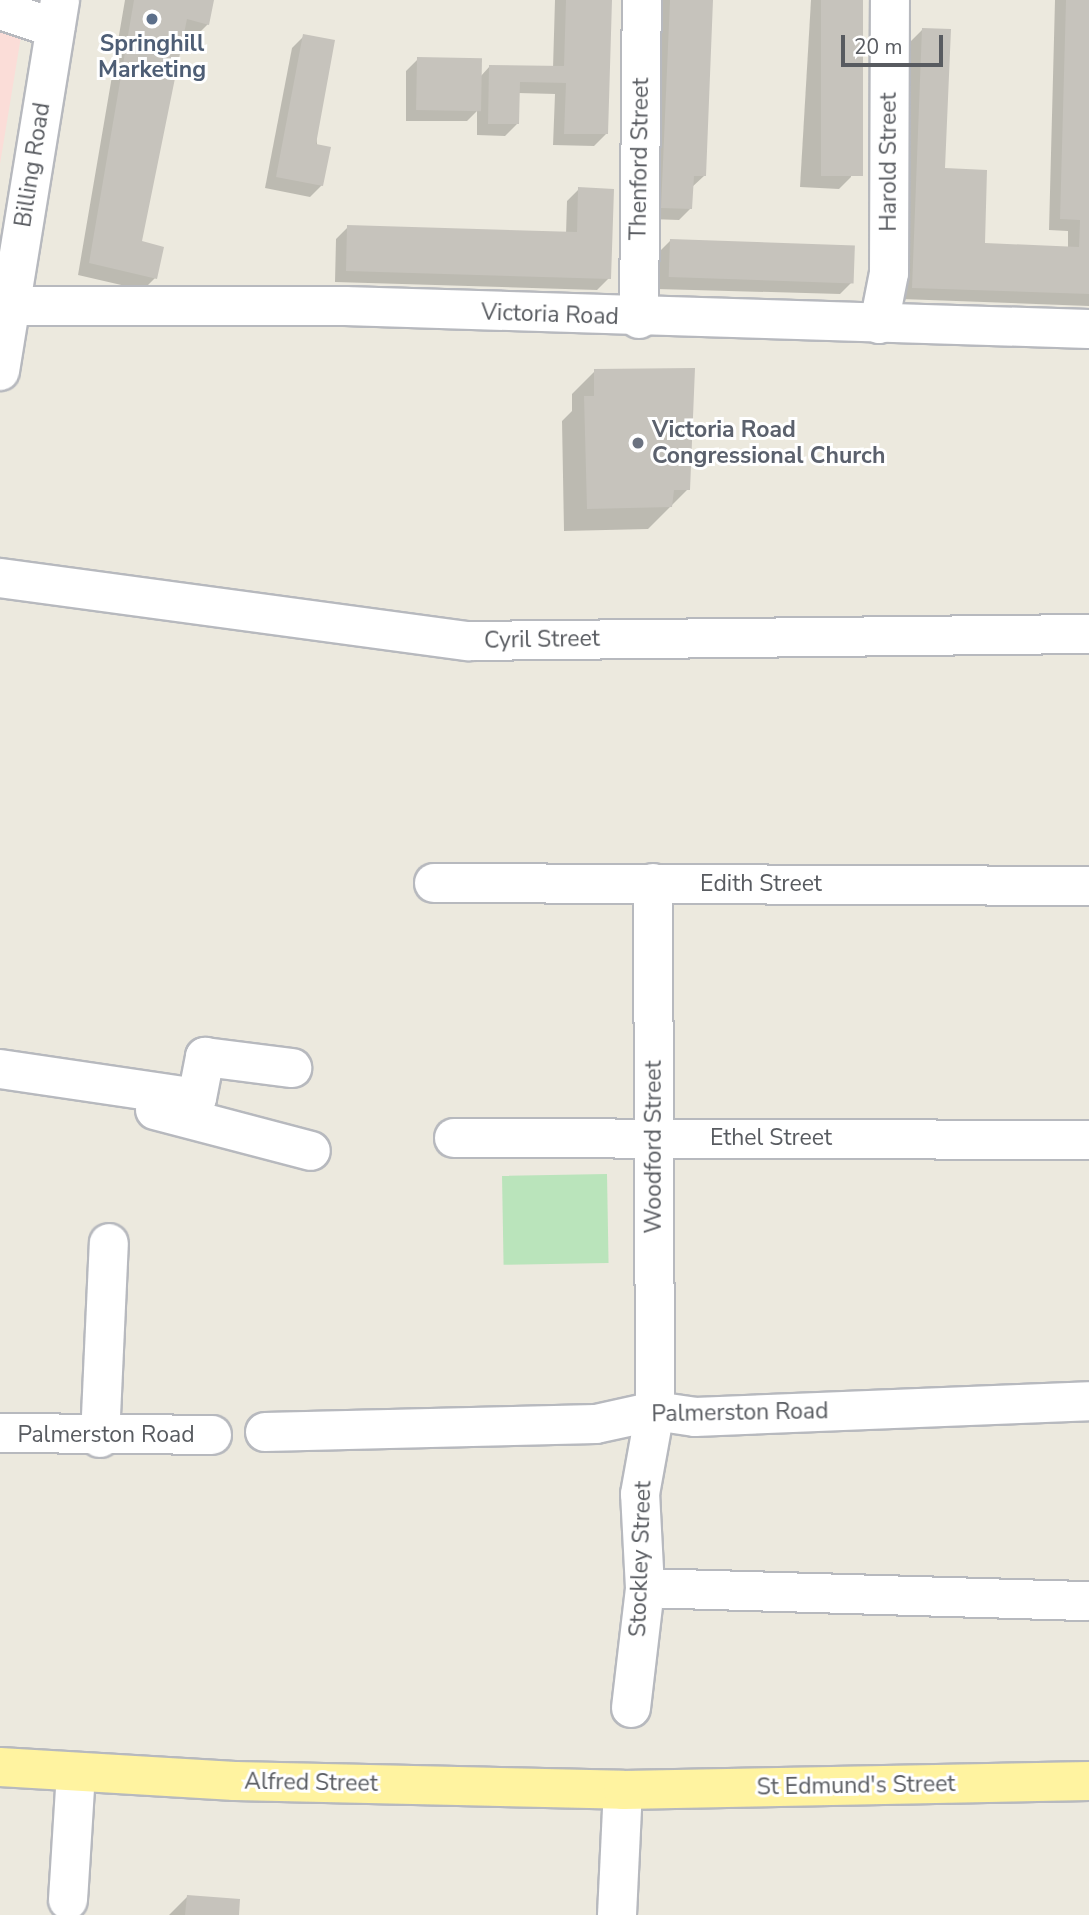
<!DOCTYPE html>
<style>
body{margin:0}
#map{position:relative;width:1089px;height:1915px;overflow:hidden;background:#ece9de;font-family:"Nunito Sans",sans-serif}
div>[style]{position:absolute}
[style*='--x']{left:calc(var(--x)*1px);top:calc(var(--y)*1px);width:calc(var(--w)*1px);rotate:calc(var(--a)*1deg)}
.medical>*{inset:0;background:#fbddd8}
.green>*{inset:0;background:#bae4bb;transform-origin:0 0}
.shadow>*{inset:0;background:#0003}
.building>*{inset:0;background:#c6c3bc;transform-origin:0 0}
.roads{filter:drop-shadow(2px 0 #b7b9be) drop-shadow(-2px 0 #b7b9be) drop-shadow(0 2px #b7b9be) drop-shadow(0 -2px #b7b9be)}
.minor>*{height:38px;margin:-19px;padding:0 19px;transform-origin:19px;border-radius:19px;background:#fff}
.major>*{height:38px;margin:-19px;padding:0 19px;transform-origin:19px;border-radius:19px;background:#fff3a0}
.dots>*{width:19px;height:19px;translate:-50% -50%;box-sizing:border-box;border:4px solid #fff;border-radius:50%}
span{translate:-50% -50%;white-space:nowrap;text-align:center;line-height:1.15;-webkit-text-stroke:6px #fff;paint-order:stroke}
.service-label{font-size:23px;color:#4e5e75;font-weight:700}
.street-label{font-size:23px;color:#585b60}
.worship-label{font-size:23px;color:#5b616d;font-weight:700}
.left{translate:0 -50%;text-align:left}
.scale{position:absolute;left:841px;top:35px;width:102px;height:32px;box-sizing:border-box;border:4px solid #585b60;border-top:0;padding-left:9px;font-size:21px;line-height:24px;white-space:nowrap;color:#585b60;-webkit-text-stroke:5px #fff;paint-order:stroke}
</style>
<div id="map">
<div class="medical">
<div style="clip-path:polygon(0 0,27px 0,0 164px)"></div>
</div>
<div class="green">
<div style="left:607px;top:1174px;width:89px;height:105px;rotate:89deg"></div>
</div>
<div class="shadow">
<div style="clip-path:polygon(125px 0,212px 0,208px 24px,196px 36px,183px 32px,140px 243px,155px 278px,143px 290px,78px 275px)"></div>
<div style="clip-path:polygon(555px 0,610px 0,606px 134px,594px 146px,553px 145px,555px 94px,518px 93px,517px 124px,505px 136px,477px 135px,477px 111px,467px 121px,406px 121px,406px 71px,418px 59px,480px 77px,490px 66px,553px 68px)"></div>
<div style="clip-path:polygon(659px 0,712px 0,704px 176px,691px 188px,691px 208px,679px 220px,650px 219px)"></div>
<div style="clip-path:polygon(811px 0,861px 0,851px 177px,839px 189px,800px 187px)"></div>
<div style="clip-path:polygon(1055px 0,1089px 0,1089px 306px,901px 299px,910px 42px,922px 30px,943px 170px,983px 245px,1068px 248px,1068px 231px,1049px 230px)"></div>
<div style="clip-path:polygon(304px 36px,322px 185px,310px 197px,265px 188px,292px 48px)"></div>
<div style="clip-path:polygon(579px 189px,609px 278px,597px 290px,335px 282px,336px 239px,348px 227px,566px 234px,567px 201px)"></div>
<div style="clip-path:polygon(670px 241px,852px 282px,840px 294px,657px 289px,658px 253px)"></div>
<div style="clip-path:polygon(595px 371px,688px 489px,648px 529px,564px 531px,562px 421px,572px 411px,572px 394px)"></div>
<div style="clip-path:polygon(187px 1897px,237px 1915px,169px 1915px)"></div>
</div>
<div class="building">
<div style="clip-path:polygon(134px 0,214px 0,209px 25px,187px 19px,142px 241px,164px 247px,157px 279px,89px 263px)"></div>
<div style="clip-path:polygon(566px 0,612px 0,608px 134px,564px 134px,566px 83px,520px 82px,519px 124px,488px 124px,489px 65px,564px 66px)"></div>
<div style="clip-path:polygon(670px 0,713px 0,706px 176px,694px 176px,692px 209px,661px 208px)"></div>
<div style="left:821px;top:0;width:42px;height:176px"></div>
<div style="clip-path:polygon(1066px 0,1089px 0,1089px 294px,912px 288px,922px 28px,951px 29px,945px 168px,987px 170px,985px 243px,1079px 247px,1080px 220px,1060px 219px)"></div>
<div style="clip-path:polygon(303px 34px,335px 40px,316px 144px,331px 147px,323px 186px,276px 177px)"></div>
<div style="left:417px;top:57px;width:65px;height:53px;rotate:1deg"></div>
<div style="clip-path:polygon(578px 187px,614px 189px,611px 279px,346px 271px,347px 225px,577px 232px)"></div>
<div style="left:670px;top:239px;width:185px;height:38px;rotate:2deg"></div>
<div style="clip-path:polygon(695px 368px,690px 490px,674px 490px,672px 507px,587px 509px,584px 396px,594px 396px,594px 369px)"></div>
<div style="clip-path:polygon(187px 1895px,240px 1899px,239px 1915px,185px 1915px)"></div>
</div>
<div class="roads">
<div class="minor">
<div style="--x:0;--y:10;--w:58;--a:18.1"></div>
<div style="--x:10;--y:306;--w:335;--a:0"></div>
<div style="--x:345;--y:306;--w:744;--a:1.77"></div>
<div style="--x:639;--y:319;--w:319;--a:-89.5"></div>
<div style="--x:879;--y:324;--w:52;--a:-78.9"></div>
<div style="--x:889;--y:273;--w:273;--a:-89.8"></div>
<div style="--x:0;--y:371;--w:376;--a:-80.8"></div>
<div style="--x:0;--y:578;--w:473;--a:7.7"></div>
<div style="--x:469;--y:641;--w:620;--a:-0.65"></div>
<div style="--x:434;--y:883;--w:655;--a:0.26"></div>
<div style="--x:0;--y:1069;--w:199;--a:8.4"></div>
<div style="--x:197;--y:1098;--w:42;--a:-79"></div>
<div style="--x:205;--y:1057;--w:88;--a:7.2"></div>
<div style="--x:155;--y:1110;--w:161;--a:14.7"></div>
<div style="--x:454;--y:1138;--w:635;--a:0.18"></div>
<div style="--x:265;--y:1432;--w:331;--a:-1.4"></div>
<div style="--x:596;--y:1424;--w:60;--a:-12.4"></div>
<div style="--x:655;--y:1411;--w:40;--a:8.5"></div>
<div style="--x:695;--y:1417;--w:394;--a:-2.3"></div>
<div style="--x:0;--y:1433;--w:212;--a:0.5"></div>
<div style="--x:100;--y:1438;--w:195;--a:-87.4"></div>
<div style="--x:645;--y:1588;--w:444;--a:1.7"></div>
<div style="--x:631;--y:1708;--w:121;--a:-83.3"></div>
<div style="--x:645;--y:1588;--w:94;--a:-93"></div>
<div style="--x:640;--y:1494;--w:84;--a:-79.8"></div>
<div style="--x:655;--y:1411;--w:528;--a:-90.22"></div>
<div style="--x:68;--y:1900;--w:128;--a:-86.4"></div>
<div style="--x:617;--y:1915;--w:125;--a:-87.3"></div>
</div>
<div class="major">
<div style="--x:0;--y:1767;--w:235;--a:3.4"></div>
<div style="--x:235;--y:1781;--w:388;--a:1.3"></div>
<div style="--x:623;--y:1790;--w:466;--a:-1.1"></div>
</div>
</div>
<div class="dots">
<div style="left:152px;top:19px;background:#5c6f8a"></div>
<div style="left:638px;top:443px;background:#6b7280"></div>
</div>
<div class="service-label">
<span style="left:152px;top:57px">Springhill<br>Marketing</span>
</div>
<div class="street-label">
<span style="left:640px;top:159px;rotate:-89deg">Thenford Street</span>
<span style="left:889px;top:162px;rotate:-90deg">Harold Street</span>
<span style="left:33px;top:165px;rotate:-81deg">Billing Road</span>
<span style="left:550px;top:315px;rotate:2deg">Victoria Road</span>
<span style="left:542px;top:640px;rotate:-1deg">Cyril Street</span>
<span style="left:761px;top:884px">Edith Street</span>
<span style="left:771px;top:1138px">Ethel Street</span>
<span style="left:654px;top:1147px;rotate:-90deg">Woodford Street</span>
<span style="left:740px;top:1413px;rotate:-1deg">Palmerston Road</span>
<span style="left:106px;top:1435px">Palmerston Road</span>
<span style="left:641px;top:1559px;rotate:-88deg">Stockley Street</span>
<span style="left:311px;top:1783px;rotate:1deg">Alfred Street</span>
<span style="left:856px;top:1786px;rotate:-1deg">St Edmund's Street</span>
</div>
<div class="worship-label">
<span class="left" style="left:652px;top:443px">Victoria Road<br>Congressional Church</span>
</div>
<div class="scale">20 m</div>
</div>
